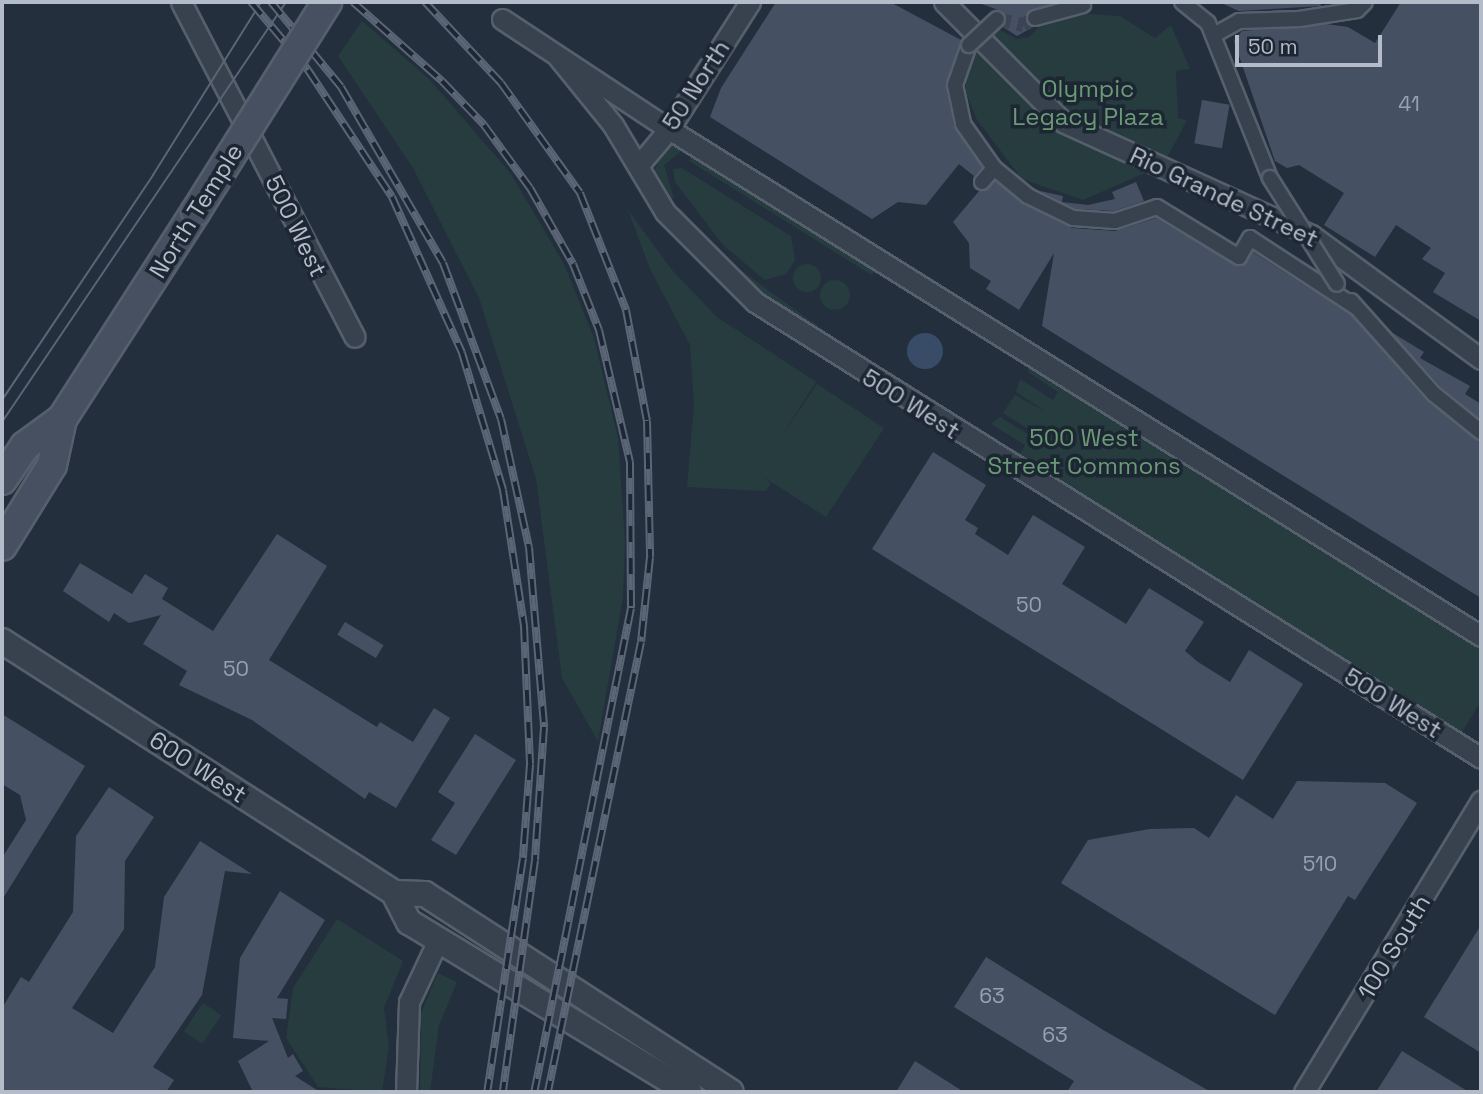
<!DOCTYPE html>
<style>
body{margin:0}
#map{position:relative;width:1483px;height:1094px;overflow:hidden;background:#242f3e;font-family:"Space Grotesk",sans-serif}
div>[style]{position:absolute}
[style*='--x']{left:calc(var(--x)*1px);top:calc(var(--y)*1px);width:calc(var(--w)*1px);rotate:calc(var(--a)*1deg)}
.green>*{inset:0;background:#263c3f;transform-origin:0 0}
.round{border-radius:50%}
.water>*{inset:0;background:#394c67}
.building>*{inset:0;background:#455162;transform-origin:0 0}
.pedestrian-tunnel>*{height:14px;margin-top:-7px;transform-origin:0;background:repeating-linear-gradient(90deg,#3a4453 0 14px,transparent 0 21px)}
.roads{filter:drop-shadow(2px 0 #565f6c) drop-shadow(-2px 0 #565f6c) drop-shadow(0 2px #565f6c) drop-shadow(0 -2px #565f6c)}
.pedestrian>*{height:14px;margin:-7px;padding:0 7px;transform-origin:7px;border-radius:7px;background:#38414e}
.minor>*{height:19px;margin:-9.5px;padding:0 9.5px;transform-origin:9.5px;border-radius:9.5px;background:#38414e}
.tertiary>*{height:24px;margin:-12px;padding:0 12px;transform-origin:12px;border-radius:12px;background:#38414e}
.secondary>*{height:28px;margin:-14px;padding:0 14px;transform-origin:14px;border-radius:14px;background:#465061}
.tram>*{height:2px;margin:-1px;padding:0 1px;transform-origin:1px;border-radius:1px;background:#5a6575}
.rail>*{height:8px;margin-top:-4px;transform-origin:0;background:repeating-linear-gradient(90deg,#1d2633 0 16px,#5a6575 0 32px);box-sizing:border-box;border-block:2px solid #5a6575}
.bridges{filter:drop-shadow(2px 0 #565f6c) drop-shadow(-2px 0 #565f6c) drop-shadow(0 2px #565f6c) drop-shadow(0 -2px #565f6c)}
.pedestrian-bridge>*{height:14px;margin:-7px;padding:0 7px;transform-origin:7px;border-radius:7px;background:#38414e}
.secondary-bridge>*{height:28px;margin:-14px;padding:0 14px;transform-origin:14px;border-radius:14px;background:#465061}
span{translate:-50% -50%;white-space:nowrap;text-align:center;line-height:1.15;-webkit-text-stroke:7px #1d2633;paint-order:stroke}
.number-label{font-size:21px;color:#98a1af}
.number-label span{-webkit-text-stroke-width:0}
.street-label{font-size:24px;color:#b4bcc9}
.park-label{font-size:24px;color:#6b9a76}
.frame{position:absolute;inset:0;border:4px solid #b4bcc9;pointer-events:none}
.scale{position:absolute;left:1235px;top:35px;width:147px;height:32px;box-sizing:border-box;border:4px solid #b4bcc9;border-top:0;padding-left:9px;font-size:21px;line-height:24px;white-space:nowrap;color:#b4bcc9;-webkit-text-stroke:5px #1d2633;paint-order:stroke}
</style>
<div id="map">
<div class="green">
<div style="clip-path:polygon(1088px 14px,1120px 16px,1155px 38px,1171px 25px,1190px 69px,1176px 71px,1178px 118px,1187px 120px,1163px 165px,1083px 200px,1022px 179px,977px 120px,966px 93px,966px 67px,983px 36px,997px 28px,1016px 39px,1029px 37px,1044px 22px)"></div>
<div style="clip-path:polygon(362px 21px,430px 80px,511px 174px,564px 264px,594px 338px,618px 438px,625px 542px,623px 597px,598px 741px,562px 678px,536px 479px,479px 298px,413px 168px,338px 56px)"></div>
<div style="clip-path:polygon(673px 145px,685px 148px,664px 165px,674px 198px,667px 203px,653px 173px,666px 147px)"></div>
<div style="left:693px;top:154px;width:216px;height:8px;rotate:32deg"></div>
<div style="clip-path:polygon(682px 168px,791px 236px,795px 260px,786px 274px,765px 280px,723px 245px,675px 182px,673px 169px)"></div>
<div style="clip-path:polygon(680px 208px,728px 261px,830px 335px,828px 343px,760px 300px,674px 212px)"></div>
<div style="clip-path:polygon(628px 210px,672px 270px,717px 317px,816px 382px,781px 437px,817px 384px,884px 428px,826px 517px,762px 476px,771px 483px,766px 491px,687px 487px,694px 404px,690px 345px,650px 269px)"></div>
<div class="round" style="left:793px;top:264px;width:28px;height:28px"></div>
<div class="round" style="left:820px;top:280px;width:30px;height:30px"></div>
<div style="clip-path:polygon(1030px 363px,1176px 455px,1172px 461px,1181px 466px,1185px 460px,1481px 646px,1481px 701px,1459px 737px,985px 435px,1021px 453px,1025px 445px,991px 424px,1000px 417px,1031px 436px,1033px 432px,1003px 413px,1015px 395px,1046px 412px,1016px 392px,1020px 379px,1053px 400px,1058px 392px,1028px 372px)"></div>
<div style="clip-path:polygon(337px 919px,403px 961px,384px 1008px,389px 1047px,382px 1092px,318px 1087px,286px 1038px,293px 988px)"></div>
<div style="clip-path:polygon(438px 973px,457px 982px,439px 1025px,430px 1092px,420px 1092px,421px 1013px)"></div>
<div style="left:203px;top:1003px;width:22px;height:34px;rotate:34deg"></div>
</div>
<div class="water">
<div class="round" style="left:907px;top:333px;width:36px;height:36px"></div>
</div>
<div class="building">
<div style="clip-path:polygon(776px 2px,890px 2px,961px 40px,946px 87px,955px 129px,982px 167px,974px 176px,959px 164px,926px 205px,898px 202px,872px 219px,710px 117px,721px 88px)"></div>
<div style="clip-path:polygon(976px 2px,1058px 2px,1029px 11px,1026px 20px,1033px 27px,1017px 36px,1003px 27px,1004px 12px)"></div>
<div style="clip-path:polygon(1219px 2px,1320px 2px,1321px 6px,1239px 11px)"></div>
<div style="clip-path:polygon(1401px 2px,1481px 2px,1481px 321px,1433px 292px,1445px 273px,1422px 259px,1431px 248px,1396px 225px,1375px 257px,1324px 225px,1344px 193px,1299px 165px,1287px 168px,1275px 161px,1234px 41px,1242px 31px,1326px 24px,1348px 27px,1375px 43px)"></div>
<div style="left:1202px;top:100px;width:28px;height:44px;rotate:10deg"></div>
<div style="clip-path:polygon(995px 181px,1024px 204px,1072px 228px,1115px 231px,1156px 218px,1235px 265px,1244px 265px,1253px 252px,1351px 315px,1427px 401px,1481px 441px,1481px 598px,1042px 326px,1054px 253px,1019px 310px,986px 289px,991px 281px,970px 268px,969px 243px,953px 222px,979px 191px)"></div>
<div style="clip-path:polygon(1136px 182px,1144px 201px,1114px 211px,1076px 209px,1040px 191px,1063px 196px,1062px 202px,1088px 205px,1115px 199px,1112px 192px)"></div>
<div style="clip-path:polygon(1391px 332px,1424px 352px,1420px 358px,1470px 386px,1465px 394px,1481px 404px,1481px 420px,1441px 387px)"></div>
<div style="clip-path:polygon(933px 452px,986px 485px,965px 520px,978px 528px,975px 534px,1008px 555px,1033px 515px,1085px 547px,1062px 584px,1126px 624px,1149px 588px,1204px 622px,1185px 651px,1198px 662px,1230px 682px,1249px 650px,1303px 684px,1243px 780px,872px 549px)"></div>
<div style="clip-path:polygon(277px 534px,327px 566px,269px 660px,377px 727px,380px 722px,413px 742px,434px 708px,450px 718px,396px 808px,369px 792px,365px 799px,252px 720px,179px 685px,187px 671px,143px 644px,161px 615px,129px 623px,114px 613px,109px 622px,63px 591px,80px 563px,132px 594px,145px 574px,168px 588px,162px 599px,213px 631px)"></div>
<div style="left:345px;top:622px;width:45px;height:15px;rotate:31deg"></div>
<div style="clip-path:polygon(2px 714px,85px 766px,2px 900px,2px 858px,26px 820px,20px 795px,2px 784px)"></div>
<div style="clip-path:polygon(475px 734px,516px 760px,456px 855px,431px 840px,455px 803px,438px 792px)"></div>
<div style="clip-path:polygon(1297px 781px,1385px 783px,1417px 803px,1355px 900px,1348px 896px,1275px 1015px,1061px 883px,1088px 840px,1150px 829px,1194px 828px,1209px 838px,1236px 795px,1273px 819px)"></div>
<div style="clip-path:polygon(109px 787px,154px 817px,125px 861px,124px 929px,72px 1008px,113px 1033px,155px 967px,164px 897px,200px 841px,252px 874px,225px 871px,202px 995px,153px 1067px,174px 1080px,166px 1092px,2px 1092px,2px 1008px,21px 977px,29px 982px,73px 912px,76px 836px)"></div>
<div style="clip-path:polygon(280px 891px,325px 920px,277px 998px,288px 999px,286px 1019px,272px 1018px,288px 1058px,293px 1054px,303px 1071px,295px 1076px,320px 1092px,253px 1092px,238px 1061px,269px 1041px,233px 1038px,240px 958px)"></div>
<div style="clip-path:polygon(1481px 925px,1481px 1053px,1424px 1017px)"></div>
<div style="clip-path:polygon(986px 957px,1105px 1031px,1211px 1092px,1067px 1092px,1074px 1081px,954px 1007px)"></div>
<div style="clip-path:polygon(1402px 1051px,1469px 1092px,1376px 1092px)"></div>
<div style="clip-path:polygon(915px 1061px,964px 1092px,896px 1092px)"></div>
</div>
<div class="pedestrian-tunnel">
<div style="--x:997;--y:19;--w:27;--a:13"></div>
<div style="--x:1023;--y:25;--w:14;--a:-30"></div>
</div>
<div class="roads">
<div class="pedestrian">
<div style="--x:1182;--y:2;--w:33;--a:39"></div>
<div style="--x:1208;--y:23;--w:167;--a:68.2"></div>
<div style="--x:1035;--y:18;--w:50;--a:-15.2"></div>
<div style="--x:1214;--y:35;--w:29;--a:-29"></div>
<div style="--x:1239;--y:21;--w:60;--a:-1.9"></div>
<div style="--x:1299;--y:19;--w:59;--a:-8.8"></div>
<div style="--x:1357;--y:10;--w:11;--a:-45"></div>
<div style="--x:969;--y:45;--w:42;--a:109.3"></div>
<div style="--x:955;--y:85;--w:40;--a:78"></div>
<div style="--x:963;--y:124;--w:54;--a:54.8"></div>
<div style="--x:994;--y:168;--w:44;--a:39.5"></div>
<div style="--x:1028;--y:196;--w:50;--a:26.1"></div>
<div style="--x:1073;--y:218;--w:42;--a:4.1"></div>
<div style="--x:1115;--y:221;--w:44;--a:-18.4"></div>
<div style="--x:1157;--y:207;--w:96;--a:31.4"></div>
<div style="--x:1239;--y:257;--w:22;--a:-60"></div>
<div style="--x:1250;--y:238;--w:126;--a:33.1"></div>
<div style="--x:982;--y:182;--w:18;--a:-49"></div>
<div style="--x:1351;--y:301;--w:125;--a:48.3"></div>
<div style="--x:1434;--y:394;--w:60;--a:39"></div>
</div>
<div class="minor">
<div style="--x:181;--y:2;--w:377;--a:62.6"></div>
<div style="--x:944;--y:2;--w:169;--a:45.2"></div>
<div style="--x:1063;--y:122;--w:273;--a:24.5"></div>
<div style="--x:1311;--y:235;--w:210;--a:36.1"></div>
<div style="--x:502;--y:19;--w:200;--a:33.4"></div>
<div style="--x:669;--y:129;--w:957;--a:31.98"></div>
<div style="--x:558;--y:57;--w:87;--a:51"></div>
<div style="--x:613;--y:125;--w:101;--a:59.1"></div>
<div style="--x:665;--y:212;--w:127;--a:45"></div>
<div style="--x:755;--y:302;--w:857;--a:32.13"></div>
<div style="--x:638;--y:166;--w:48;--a:-50"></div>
<div style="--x:669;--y:129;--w:151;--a:-57.5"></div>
<div style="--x:406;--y:1092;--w:90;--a:-88.1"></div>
<div style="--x:409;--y:1002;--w:68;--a:-64.9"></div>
<div style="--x:1304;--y:1092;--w:341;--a:-58.7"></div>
</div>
<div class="tertiary">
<div style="--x:2;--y:641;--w:466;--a:32.7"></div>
<div style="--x:394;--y:893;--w:33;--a:63"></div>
<div style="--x:409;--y:922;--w:328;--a:31.3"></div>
<div style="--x:394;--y:893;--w:31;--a:2"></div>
<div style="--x:425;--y:894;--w:364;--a:32.9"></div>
</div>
<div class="secondary">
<div style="--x:2;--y:480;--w:41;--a:-55.9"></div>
<div style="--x:25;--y:446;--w:46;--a:-36.1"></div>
<div style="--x:62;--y:419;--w:247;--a:-57.2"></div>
<div style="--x:2;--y:546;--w:95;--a:-58.3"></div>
<div style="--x:52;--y:465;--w:47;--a:-77.7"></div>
</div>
</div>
<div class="tram">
<div style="--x:2;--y:400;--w:271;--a:-56.1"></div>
<div style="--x:153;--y:175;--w:204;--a:-58"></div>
<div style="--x:2;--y:422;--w:507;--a:-55.93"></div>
</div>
<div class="rail">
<div style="--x:251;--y:2;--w:89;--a:50"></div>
<div style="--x:308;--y:70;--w:152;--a:56.5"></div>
<div style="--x:392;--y:197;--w:171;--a:65.8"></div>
<div style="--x:462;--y:353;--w:143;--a:73.3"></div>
<div style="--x:503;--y:490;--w:138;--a:81.2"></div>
<div style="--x:524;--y:626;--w:138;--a:87.5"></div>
<div style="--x:530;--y:764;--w:94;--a:94.3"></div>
<div style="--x:523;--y:858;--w:237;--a:98.7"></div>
<div style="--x:271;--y:2;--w:110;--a:50.5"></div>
<div style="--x:341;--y:87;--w:203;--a:59.9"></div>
<div style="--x:443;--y:263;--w:166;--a:69.6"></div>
<div style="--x:501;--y:419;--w:131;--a:77.7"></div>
<div style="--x:529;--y:547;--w:181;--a:85.2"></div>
<div style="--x:544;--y:727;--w:133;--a:93.9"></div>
<div style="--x:535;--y:860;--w:234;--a:97.9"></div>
<div style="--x:353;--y:2;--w:119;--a:41.6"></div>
<div style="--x:442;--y:81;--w:61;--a:46.3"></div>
<div style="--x:484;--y:125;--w:78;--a:53.9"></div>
<div style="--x:530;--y:188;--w:87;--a:60.5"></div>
<div style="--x:573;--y:264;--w:71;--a:68.5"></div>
<div style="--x:599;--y:330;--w:136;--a:76.8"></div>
<div style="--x:630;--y:462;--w:146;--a:89.6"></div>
<div style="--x:631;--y:608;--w:494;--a:101.3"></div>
<div style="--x:425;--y:2;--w:111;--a:46.8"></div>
<div style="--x:501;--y:83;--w:135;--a:54.3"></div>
<div style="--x:580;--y:193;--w:126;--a:68.5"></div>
<div style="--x:626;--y:310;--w:113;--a:79.3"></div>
<div style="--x:647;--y:421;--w:136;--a:88.7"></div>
<div style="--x:650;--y:557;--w:85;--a:96"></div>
<div style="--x:641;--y:642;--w:460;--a:101.7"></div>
</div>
<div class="bridges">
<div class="pedestrian-bridge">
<div style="--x:969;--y:45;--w:38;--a:-43"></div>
<div style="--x:1270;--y:178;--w:125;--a:57.7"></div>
</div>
<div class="secondary-bridge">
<div style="--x:196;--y:211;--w:247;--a:-57.9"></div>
</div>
</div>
<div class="number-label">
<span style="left:1409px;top:104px">41</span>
<span style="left:1029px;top:605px">50</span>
<span style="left:236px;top:669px">50</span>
<span style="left:1320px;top:864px">510</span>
<span style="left:992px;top:996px">63</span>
<span style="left:1055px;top:1035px">63</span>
</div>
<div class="street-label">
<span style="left:696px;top:85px;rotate:-57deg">50 North</span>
<span style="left:1224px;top:197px;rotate:25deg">Rio Grande Street</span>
<span style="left:196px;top:211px;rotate:-58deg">North Temple</span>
<span style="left:296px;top:226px;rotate:64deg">500 West</span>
<span style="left:911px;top:404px;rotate:32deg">500 West</span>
<span style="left:1393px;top:703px;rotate:32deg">500 West</span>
<span style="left:198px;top:767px;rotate:33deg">600 West</span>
<span style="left:1394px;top:947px;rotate:-59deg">100 South</span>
</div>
<div class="park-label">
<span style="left:1088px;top:103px">Olympic<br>Legacy Plaza</span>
<span style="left:1084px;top:452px">500 West<br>Street Commons</span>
</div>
<div class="frame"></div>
<div class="scale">50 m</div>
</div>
